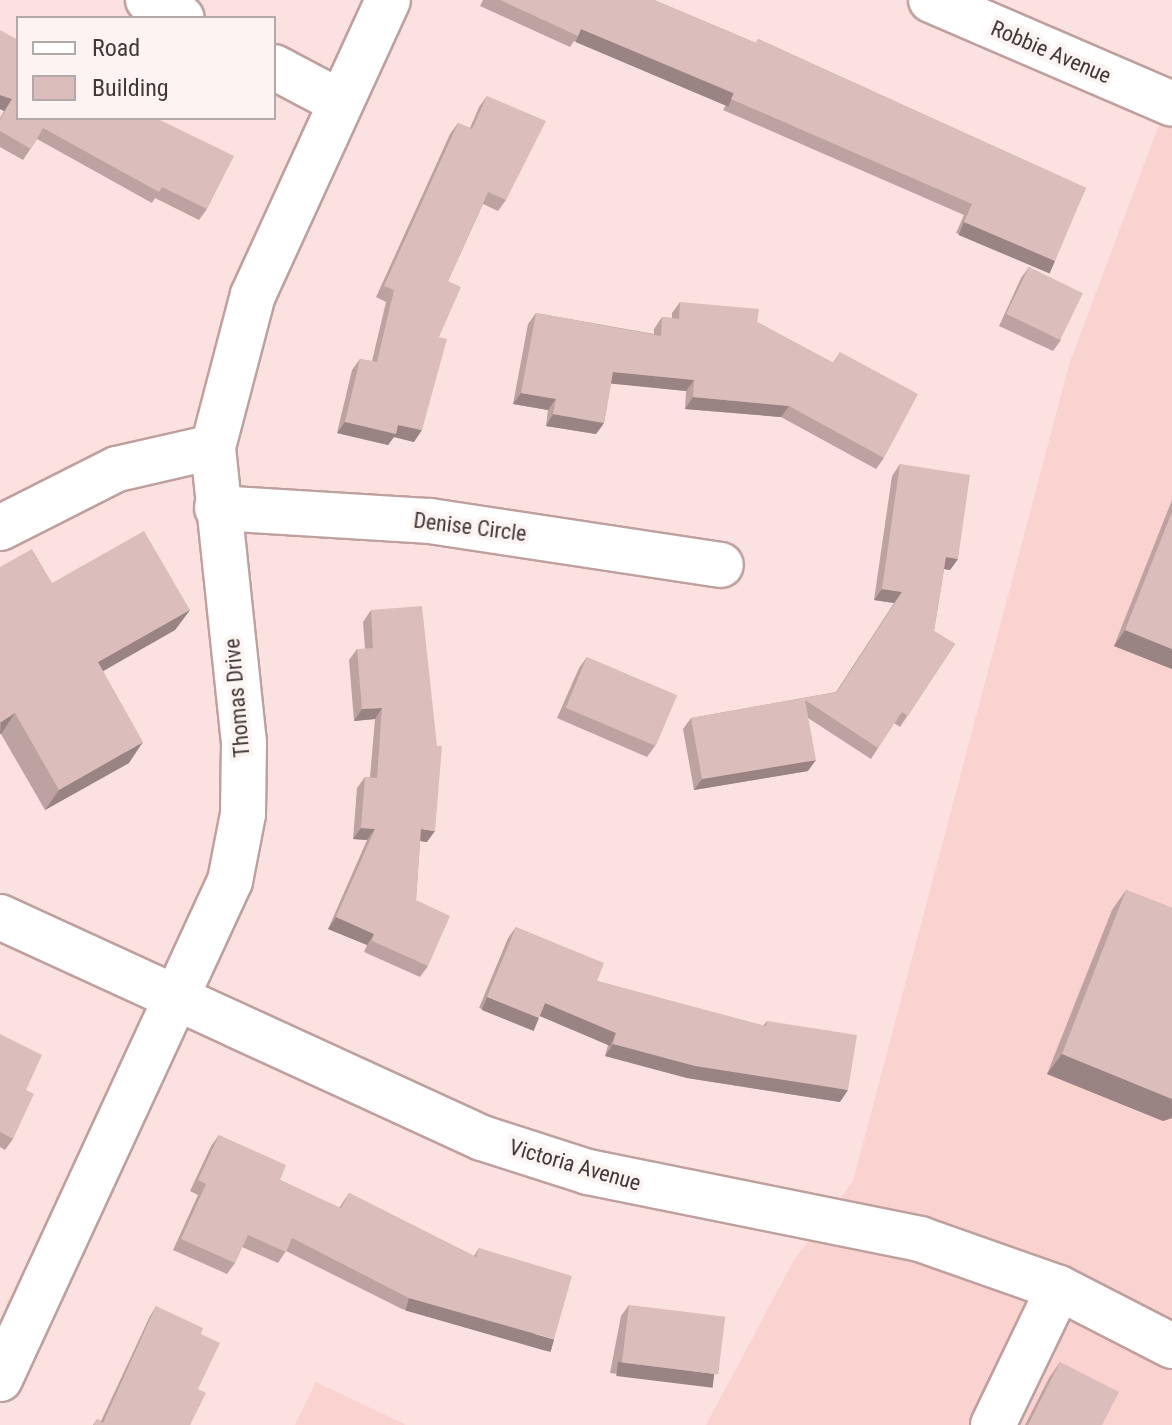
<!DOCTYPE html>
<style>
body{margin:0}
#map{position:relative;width:1172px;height:1425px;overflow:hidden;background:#fbe2e0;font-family:"Roboto Condensed",sans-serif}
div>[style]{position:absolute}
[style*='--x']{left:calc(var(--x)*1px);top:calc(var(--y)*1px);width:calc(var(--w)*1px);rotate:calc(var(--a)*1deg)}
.built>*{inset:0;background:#fad2d0}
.roads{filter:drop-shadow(2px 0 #bea09e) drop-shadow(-2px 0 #bea09e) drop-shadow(0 2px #bea09e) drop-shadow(0 -2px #bea09e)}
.minor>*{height:44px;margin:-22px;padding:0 22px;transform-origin:22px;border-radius:22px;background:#fff}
.wall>*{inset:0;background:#bca3a1}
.shaded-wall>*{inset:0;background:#998483;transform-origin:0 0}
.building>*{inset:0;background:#dbbdbb;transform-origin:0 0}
span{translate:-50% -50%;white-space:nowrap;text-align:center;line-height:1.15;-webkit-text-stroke:8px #fbf4f3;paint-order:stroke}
.street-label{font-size:22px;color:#443837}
.legend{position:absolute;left:16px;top:16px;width:260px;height:104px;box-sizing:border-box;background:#fbf4f3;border:2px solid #b2a9a8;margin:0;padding:10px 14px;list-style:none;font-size:24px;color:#443837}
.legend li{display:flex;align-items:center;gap:16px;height:40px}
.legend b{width:40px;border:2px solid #b2a9a8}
</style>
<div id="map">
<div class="built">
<div style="clip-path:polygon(1172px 90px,1172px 1425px,706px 1425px,794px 1260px,853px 1181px,1069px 365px)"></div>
<div style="clip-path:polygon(316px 1382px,406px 1425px,295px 1425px)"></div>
</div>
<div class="roads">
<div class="minor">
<div style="--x:148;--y:0;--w:38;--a:28"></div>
<div style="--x:931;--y:0;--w:262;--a:23.3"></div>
<div style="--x:274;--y:67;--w:75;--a:27.9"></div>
<div style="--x:217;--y:508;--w:213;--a:3.5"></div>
<div style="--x:430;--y:521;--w:294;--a:8.6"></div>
<div style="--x:0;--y:528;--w:131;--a:-26.8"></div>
<div style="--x:117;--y:469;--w:98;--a:-12.9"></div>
<div style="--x:0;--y:917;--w:530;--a:24.63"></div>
<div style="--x:482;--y:1138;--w:111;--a:17.8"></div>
<div style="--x:588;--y:1172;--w:339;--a:11.4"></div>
<div style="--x:920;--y:1239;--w:147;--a:19.4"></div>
<div style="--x:1059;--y:1288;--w:127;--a:27.2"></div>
<div style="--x:0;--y:1379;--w:549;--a:-65.21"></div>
<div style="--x:230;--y:881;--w:68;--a:-79"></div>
<div style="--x:243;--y:814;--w:71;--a:-89.2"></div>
<div style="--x:244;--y:743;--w:298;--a:-96"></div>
<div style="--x:213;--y:447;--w:157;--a:-75.3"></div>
<div style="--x:253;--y:295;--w:324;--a:-65.4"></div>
<div style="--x:993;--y:1425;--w:152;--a:-64.3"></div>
</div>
</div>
<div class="wall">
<div style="clip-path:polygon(483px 0,654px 0,756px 43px,758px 39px,1086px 188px,1047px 272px,956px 233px,964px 215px,723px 110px,726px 105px,574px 41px,570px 47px,480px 6px)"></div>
<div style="clip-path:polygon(0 30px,18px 118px,156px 118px,207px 209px,199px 220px,155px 198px,152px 203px,37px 139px,23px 160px,0 147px,0 118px,4px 111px,0 109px)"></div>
<div style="clip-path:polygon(487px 96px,506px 200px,498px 211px,483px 204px,448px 281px,439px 337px,414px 442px,394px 437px,388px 445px,337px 433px,352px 370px,360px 359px,372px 361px,386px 302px,376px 297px,450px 134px,458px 123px,470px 128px,479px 107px)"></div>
<div style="clip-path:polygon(1029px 267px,1061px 340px,1053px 351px,999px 326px,1021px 278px)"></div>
<div style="clip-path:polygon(680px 302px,757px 322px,833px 363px,840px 352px,884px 458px,876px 469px,781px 417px,685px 409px,686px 391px,611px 383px,604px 423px,596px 434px,546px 426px,548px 410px,513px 404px,528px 324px,536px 313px,654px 334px,654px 329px,662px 317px,672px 318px,672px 313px)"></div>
<div style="clip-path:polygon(900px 464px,958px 559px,950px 570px,944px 569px,934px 631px,955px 644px,900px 727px,894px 723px,871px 759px,808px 718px,808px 771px,694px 790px,683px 729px,691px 718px,836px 692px,894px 603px,874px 600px,892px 476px)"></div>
<div style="clip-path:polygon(1172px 500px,1172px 669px,1114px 646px)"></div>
<div style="clip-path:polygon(0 567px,52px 583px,190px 610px,175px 630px,103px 671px,129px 763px,45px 810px,1px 734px,0 734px)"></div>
<div style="clip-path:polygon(371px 610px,427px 842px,420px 841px,416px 900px,428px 966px,420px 977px,364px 952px,367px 945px,328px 929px,367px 840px,353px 839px,357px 788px,365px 777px,370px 777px,375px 719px,354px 721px,349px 660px,357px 649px,365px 649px,363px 622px)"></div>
<div style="clip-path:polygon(587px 657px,655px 746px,647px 757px,557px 718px,579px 668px)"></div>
<div style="clip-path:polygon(1126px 890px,1172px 908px,1172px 1118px,1163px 1121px,1047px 1074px,1112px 910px)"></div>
<div style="clip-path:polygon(516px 927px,597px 981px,763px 1026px,767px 1021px,840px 1102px,687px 1078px,605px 1056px,608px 1045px,540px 1015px,531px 1029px,479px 1008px,508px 938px)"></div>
<div style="clip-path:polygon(0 1034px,26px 1090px,13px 1139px,5px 1150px,0 1147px)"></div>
<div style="clip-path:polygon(219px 1135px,280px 1180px,339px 1208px,349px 1193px,474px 1256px,479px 1248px,546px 1351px,402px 1309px,286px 1251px,278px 1263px,242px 1247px,235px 1263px,227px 1274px,173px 1250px,198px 1195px,190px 1191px,211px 1146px)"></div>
<div style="clip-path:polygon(629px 1305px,707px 1385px,610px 1373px,621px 1316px)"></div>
<div style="clip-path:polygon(156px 1306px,201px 1334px,198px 1389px,190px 1425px,93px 1425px,97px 1419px,101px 1421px,149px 1318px)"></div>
<div style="clip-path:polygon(1060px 1362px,1102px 1425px,1025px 1425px,1049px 1378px)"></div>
</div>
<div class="shaded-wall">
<div style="left:581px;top:29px;width:166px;height:14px;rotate:23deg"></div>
<div style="clip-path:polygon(0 95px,12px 99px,4px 111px,0 109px)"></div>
<div style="left:964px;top:222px;width:99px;height:14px;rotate:23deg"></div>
<div style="clip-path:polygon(613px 372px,694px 380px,686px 391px,605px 383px)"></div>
<div style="clip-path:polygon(521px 393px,556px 399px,548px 410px,513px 404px)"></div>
<div style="clip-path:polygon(693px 397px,789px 406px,781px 417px,685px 409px)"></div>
<div style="clip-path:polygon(553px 414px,604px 423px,596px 434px,546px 426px)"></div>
<div style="clip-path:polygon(345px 422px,398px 425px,422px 430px,414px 442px,394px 437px,388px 445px,337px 433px)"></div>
<div style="clip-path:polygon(946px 557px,958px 559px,950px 570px,938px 568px)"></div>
<div style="clip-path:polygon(882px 589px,902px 592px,894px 603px,874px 600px)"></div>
<div style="clip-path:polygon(190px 610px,175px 630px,84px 682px,98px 662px)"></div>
<div style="clip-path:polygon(1125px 630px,1172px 649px,1172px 669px,1114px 646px)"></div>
<div style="clip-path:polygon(382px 708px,375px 719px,354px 721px,362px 709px)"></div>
<div style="clip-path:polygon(15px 713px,1px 734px,0 734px,1px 722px)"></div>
<div style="clip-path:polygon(143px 742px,129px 763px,45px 810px,59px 790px)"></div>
<div style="clip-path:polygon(816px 760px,808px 771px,694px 790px,702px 779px)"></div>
<div style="clip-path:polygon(361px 828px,375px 829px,367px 840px,353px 839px)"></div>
<div style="clip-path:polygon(421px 829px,435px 831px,427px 842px,413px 840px)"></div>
<div style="clip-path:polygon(336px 917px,374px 934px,367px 945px,328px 929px)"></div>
<div style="left:487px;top:997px;width:56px;height:14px;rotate:22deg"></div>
<div style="left:545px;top:1003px;width:77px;height:14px;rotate:23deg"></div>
<div style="clip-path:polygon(613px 1044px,848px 1090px,840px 1102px,687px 1078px,605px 1056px)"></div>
<div style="clip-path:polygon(1062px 1054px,1172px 1099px,1172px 1118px,1163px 1121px,1047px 1074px)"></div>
<div style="left:409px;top:1298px;width:151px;height:13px;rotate:16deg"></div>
<div style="left:618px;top:1362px;width:97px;height:14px;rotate:7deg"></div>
</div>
<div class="building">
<div style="clip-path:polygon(500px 0,654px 0,756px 43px,758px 39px,1086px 188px,1055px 261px,964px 222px,972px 204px,731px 99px,734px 93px,581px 29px,578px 36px)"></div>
<div style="clip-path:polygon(0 30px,18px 40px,18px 118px,156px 118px,234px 156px,207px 209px,162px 187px,159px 192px,43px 128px,31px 149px,0 131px,0 120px,12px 99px,0 95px)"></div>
<div style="clip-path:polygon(487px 96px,546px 121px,506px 200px,488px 192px,448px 281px,461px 287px,439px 337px,447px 339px,422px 430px,398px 425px,396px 434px,345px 422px,360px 359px,377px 362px,394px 290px,384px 286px,458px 123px,472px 129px)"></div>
<div style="left:1029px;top:267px;width:60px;height:52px;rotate:26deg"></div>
<div style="clip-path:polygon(680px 302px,759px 309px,757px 322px,834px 363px,840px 352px,918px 394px,884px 458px,789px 406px,693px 397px,694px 380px,613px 372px,604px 423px,553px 414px,556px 399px,521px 393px,536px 313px,661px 336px,662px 317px,679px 319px)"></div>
<div style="clip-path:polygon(900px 464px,970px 475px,958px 559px,946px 557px,934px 631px,955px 644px,908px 716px,902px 712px,878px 748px,805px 700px,816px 760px,702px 779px,691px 718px,837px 692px,902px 592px,882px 589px)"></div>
<div style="clip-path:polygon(1172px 512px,1172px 649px,1125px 630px)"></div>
<div style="clip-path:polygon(144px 531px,190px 610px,98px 662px,143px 742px,59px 790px,15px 713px,1px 722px,0 721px,0 567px,32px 549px,52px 583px)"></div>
<div style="clip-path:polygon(422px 606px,437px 746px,442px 746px,435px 831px,421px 829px,416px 900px,450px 916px,428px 966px,372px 941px,374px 934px,336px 917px,375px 829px,361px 828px,365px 777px,377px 778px,382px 708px,362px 709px,357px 649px,373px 648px,371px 610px)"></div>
<div style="left:587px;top:657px;width:98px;height:55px;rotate:23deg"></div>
<div style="clip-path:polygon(1126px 890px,1172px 908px,1172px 1099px,1062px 1054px)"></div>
<div style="clip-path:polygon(516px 927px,604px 963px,597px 981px,766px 1026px,767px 1021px,857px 1035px,848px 1090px,695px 1066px,613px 1044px,616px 1033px,545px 1003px,539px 1018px,487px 997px)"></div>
<div style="clip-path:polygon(0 1034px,42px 1055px,26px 1090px,34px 1094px,13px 1139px,0 1132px)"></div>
<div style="clip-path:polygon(219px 1135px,286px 1165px,280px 1180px,341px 1208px,349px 1193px,476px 1257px,479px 1248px,572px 1276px,554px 1339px,409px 1298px,292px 1238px,286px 1252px,248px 1235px,235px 1263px,181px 1239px,206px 1184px,198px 1180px)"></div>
<div style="left:629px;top:1305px;width:97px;height:58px;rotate:7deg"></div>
<div style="clip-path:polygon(156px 1306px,203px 1328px,201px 1334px,220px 1343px,198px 1389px,206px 1393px,190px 1425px,94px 1425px,97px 1419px,103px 1423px)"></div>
<div style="clip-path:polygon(1060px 1362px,1119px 1392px,1102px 1425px,1028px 1425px)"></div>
</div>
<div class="street-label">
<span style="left:1051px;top:52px;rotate:23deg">Robbie Avenue</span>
<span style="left:470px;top:527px;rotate:7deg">Denise Circle</span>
<span style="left:237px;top:698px;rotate:-95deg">Thomas Drive</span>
<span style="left:575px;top:1165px;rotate:16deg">Victoria Avenue</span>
</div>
<ul class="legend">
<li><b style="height:10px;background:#fff"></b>Road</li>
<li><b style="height:22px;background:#dbbdbb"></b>Building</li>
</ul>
</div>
